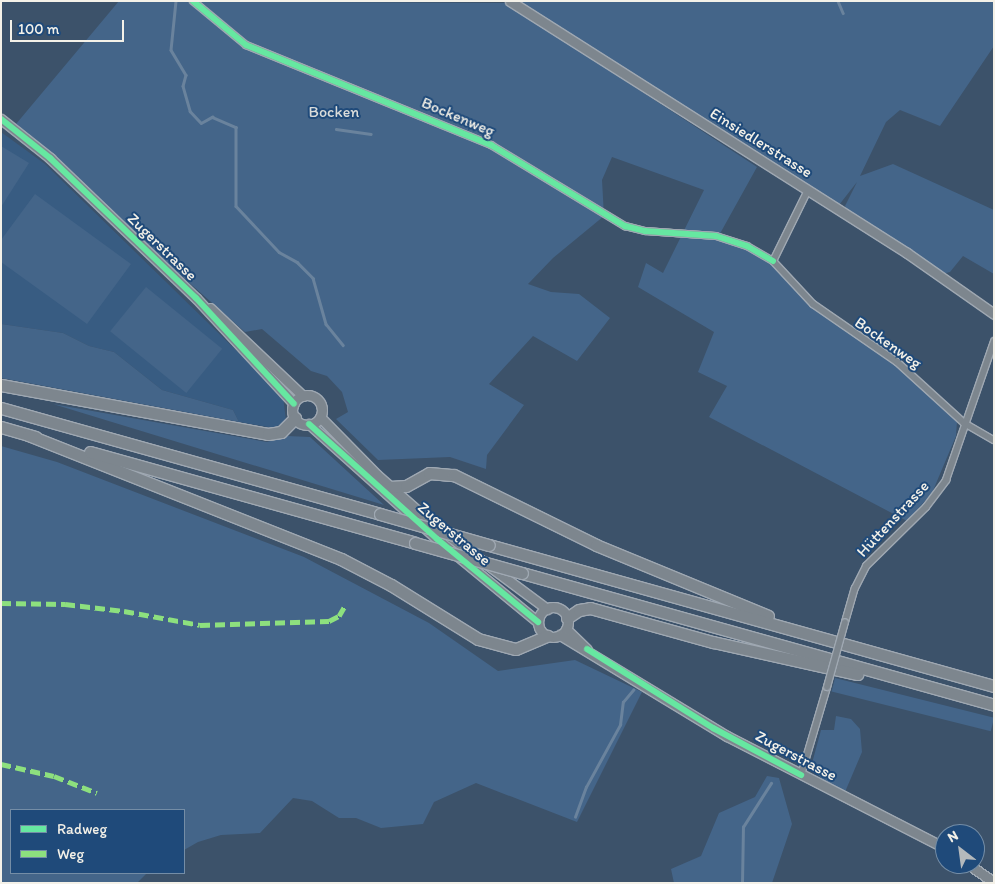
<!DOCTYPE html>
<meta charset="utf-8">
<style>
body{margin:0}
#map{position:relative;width:995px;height:884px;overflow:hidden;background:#3c526a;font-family:Itim,sans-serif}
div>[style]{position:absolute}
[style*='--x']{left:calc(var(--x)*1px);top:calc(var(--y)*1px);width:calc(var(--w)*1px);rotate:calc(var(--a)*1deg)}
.built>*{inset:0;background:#385c82}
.green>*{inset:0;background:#446589;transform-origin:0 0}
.stream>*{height:2.5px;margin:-1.25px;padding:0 1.25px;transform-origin:1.25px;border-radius:1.25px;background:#6a839d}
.roads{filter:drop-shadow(1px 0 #9fa8b2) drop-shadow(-1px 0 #9fa8b2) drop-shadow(0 1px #9fa8b2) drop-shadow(0 -1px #9fa8b2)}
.street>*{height:6px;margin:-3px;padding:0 3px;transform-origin:3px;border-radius:3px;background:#7d868e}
.secondary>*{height:9px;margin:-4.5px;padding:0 4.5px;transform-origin:4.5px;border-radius:4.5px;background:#7d868e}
.secondary>.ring{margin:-4.5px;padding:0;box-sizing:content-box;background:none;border:9px solid #7d868e;border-radius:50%}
.highway>*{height:11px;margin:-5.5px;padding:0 5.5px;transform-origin:5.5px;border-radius:5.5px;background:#7d868e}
.bridges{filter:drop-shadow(1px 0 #9fa8b2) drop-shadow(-1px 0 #9fa8b2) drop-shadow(0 1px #9fa8b2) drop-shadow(0 -1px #9fa8b2)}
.street-bridge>*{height:6px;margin:-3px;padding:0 3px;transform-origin:3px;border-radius:3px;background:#7d868e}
.highway-bridge>*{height:11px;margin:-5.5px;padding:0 5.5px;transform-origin:5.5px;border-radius:5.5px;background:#7d868e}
.quiet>*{height:5px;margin-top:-2.5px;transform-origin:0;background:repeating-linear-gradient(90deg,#8de07e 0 10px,transparent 0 15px)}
.cycleway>*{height:6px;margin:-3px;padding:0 3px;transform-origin:3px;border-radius:3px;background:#66e7a1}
span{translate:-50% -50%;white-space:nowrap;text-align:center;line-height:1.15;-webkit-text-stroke:4px #1f4a7a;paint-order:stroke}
.park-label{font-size:16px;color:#dadcda}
.street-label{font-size:16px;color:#f4f1e8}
.frame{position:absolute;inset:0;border:2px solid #f4f1e8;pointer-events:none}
.legend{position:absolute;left:10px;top:809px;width:175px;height:65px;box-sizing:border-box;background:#1f4a7a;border:1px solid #748da6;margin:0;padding:6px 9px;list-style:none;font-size:15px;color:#f4f1e8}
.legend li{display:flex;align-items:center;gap:10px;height:25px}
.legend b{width:25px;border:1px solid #748da6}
.north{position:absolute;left:935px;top:824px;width:50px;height:50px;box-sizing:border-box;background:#1f4a7a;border:1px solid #748da6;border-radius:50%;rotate:330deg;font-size:14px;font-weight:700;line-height:20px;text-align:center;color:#f4f1e8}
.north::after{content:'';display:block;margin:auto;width:18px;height:22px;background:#b4b9bc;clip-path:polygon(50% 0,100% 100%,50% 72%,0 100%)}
.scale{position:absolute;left:10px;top:20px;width:114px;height:22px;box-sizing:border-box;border:2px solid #f4f1e8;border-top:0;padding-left:6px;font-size:15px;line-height:18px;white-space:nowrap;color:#f4f1e8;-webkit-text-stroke:4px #1f4a7a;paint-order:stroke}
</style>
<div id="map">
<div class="built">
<div style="clip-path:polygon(1px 132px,45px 164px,283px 396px,286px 421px,274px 428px,239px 422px,233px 410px,162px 390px,114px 352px,89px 346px,63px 333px,1px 324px)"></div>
</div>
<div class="green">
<div style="clip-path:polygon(119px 1px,506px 3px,757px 167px,717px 239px,745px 248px,772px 264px,809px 305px,892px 362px,957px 421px,956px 436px,932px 493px,907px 521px,709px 417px,727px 386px,698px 372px,714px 332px,638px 287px,646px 263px,663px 273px,704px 190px,612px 157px,602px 180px,604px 216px,553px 258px,528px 284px,551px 292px,579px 294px,610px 318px,577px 361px,533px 336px,489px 384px,524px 405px,487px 455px,486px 469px,450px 457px,378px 460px,336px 419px,348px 412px,342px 392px,327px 376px,311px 371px,262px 329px,245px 332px,74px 181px,11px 130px)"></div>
<div style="clip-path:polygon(507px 1px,994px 1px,994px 46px,940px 126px,900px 110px,886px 122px,860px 176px,893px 164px,994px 210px,994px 274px,963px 256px,950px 272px,942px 274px,847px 210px,845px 206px,857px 182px,839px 205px)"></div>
<div style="clip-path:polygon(1px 146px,29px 163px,1px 207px)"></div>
<div style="clip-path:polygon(35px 194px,131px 264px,87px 324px,1px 262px,1px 240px)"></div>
<div style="left:146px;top:287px;width:98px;height:57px;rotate:39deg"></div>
<div style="clip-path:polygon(1px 324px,63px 333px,89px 346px,114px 352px,162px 390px,233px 410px,239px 422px,1px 378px)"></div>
<div style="clip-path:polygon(53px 404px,267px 442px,287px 436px,310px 437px,384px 505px)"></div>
<div style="clip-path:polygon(1px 446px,57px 462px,304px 557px,429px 623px,498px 671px,575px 660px,642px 692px,577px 822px,476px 783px,434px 802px,423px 824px,381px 828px,356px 818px,339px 818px,312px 801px,293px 798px,260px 833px,221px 835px,198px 842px,184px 850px,184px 810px,11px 810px,11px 873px,147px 873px,137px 883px,1px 883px)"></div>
<div style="left:835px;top:678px;width:164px;height:14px;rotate:14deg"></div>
<div style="clip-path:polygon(836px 716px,851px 719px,860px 729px,862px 752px,845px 792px,826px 783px,811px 767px,821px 730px,834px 730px)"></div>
<div style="clip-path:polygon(767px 776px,779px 778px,792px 824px,772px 883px,674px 883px,671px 869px,701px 856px,719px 813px,755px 797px)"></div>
</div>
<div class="stream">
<div style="--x:176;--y:1;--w:49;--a:95.8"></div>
<div style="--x:171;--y:50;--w:29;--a:59"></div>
<div style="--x:186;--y:75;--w:11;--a:105"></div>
<div style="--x:183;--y:86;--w:26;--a:74"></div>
<div style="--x:190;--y:111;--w:16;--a:47"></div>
<div style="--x:201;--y:123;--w:13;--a:-29"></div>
<div style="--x:212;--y:117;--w:26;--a:23"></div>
<div style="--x:236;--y:127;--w:79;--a:90"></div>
<div style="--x:236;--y:206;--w:63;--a:46.9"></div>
<div style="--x:279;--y:252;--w:21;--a:29"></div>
<div style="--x:297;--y:262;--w:23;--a:45"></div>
<div style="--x:313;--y:278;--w:48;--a:74.2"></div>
<div style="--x:326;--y:324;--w:27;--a:51"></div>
<div style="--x:838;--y:1;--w:13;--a:67"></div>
<div style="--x:336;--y:129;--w:35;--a:8"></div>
<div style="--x:575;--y:817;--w:32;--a:-70"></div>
<div style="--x:586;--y:787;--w:71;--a:-61.3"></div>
<div style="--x:620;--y:725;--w:23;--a:-83"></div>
<div style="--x:623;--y:702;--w:16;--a:-50"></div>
<div style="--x:742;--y:883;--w:56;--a:-89"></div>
<div style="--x:743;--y:827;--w:52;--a:-57.5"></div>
</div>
<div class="roads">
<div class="street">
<div style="--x:193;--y:1;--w:69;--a:39.7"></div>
<div style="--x:246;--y:45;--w:265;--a:22.2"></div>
<div style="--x:491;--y:145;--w:157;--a:31.2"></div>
<div style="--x:625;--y:226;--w:21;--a:14"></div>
<div style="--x:645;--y:231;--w:71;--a:4"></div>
<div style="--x:716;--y:236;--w:33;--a:18"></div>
<div style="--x:747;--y:246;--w:30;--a:30"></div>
<div style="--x:808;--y:190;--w:79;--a:116.2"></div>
<div style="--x:773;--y:261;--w:59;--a:47.1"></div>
<div style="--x:813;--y:304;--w:102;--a:34.6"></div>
<div style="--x:897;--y:362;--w:91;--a:42.3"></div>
<div style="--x:964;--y:423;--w:34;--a:30"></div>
<div style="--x:845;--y:622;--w:35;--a:-74"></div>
<div style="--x:855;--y:588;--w:25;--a:-63"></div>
<div style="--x:866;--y:566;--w:84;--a:-44.5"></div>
<div style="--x:926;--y:507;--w:34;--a:-53"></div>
<div style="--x:946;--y:480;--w:147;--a:-70.9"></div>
<div style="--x:801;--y:775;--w:92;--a:-73.5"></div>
</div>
<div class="secondary">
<div style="--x:510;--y:1;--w:470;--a:32.4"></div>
<div style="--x:907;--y:253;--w:106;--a:35"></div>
<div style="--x:1;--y:119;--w:63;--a:38.5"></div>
<div style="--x:50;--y:158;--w:202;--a:43.8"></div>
<div style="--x:196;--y:298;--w:144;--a:47.2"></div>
<div style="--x:210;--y:308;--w:128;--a:43.4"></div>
<div class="ring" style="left:292px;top:395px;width:21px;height:21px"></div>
<div style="--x:320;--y:417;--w:81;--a:45.5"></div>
<div style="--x:377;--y:475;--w:76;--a:41.3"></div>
<div style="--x:434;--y:525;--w:141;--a:36.6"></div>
<div style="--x:309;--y:424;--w:172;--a:41.9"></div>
<div style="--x:437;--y:539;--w:131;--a:39.4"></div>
<div class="ring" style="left:538px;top:607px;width:21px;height:21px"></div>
<div style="--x:566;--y:629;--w:29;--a:44"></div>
<div style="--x:560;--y:635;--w:195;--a:31.2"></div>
<div style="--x:727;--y:736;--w:245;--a:27.2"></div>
<div style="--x:968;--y:864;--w:32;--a:35"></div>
</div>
<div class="highway">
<div style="--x:1;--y:385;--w:271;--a:10.4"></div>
<div style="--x:268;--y:434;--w:13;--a:-9"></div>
<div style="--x:281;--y:432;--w:20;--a:-45"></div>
<div style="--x:1;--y:408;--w:394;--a:15.6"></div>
<div style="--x:1;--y:427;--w:36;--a:16"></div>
<div style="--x:28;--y:435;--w:337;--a:21.6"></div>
<div style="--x:341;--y:559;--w:56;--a:27.5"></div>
<div style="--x:391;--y:585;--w:102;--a:31.8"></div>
<div style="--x:478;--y:639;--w:39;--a:15"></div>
<div style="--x:516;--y:649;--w:34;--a:-23"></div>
<div style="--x:90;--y:452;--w:337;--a:15.6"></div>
<div style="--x:390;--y:487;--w:16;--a:-4"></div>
<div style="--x:406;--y:486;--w:26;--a:-29"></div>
<div style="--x:429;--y:473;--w:25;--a:5"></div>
<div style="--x:454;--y:475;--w:158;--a:26.2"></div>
<div style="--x:596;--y:545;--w:186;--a:22.4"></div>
<div style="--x:489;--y:545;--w:524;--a:15.6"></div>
<div style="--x:522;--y:573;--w:490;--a:15.6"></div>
<div style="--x:567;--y:618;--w:14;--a:-34"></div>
<div style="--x:579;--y:610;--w:11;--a:-10"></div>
<div style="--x:590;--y:608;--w:128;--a:15.5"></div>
<div style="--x:713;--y:642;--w:148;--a:12.5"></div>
</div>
</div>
<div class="bridges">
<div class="street-bridge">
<div style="--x:827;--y:687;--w:67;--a:-74.5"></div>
</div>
<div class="highway-bridge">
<div style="--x:380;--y:514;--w:113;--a:15.9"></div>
<div style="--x:415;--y:543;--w:111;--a:15.7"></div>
</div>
</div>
<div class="quiet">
<div style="--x:1;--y:603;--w:64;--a:0.9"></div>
<div style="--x:65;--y:604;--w:59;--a:6.8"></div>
<div style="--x:124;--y:611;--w:77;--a:10.4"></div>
<div style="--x:200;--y:625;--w:129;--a:-1.8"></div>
<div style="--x:329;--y:621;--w:11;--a:-27"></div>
<div style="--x:339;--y:616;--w:14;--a:-60"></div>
<div style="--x:1;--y:764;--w:54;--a:12.8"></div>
<div style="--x:54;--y:776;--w:46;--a:21.6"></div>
</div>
<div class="cycleway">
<div style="--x:193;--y:1;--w:69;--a:39.7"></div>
<div style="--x:246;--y:45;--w:265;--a:22.2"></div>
<div style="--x:491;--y:145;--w:157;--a:31.2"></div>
<div style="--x:625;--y:226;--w:21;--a:14"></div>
<div style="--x:645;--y:231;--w:71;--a:4"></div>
<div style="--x:716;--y:236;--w:33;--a:18"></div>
<div style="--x:747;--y:246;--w:30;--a:30"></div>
<div style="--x:1;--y:119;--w:63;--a:38.5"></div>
<div style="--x:50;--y:158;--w:202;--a:43.8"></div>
<div style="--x:196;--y:298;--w:144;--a:47.2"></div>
<div style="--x:309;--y:424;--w:172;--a:41.9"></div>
<div style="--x:437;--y:539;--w:131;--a:39.4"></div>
<div style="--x:587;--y:649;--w:149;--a:32.1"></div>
<div style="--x:713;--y:728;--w:100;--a:28.1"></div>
</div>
<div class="park-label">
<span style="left:334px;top:112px">Bocken</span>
</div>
<div class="street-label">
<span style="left:458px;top:117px;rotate:23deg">Bockenweg</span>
<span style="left:761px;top:143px;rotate:32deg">Einsiedlerstrasse</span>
<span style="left:162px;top:247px;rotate:44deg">Zugerstrasse</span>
<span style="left:888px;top:343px;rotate:35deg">Bockenweg</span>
<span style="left:893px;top:519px;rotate:-47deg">Hüttenstrasse</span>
<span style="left:454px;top:534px;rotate:40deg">Zugerstrasse</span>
<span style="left:796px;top:756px;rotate:28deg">Zugerstrasse</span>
</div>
<div class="frame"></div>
<ul class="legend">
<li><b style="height:6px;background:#66e7a1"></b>Radweg</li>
<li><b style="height:6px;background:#8de07e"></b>Weg</li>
</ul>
<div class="north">N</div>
<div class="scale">100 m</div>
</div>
